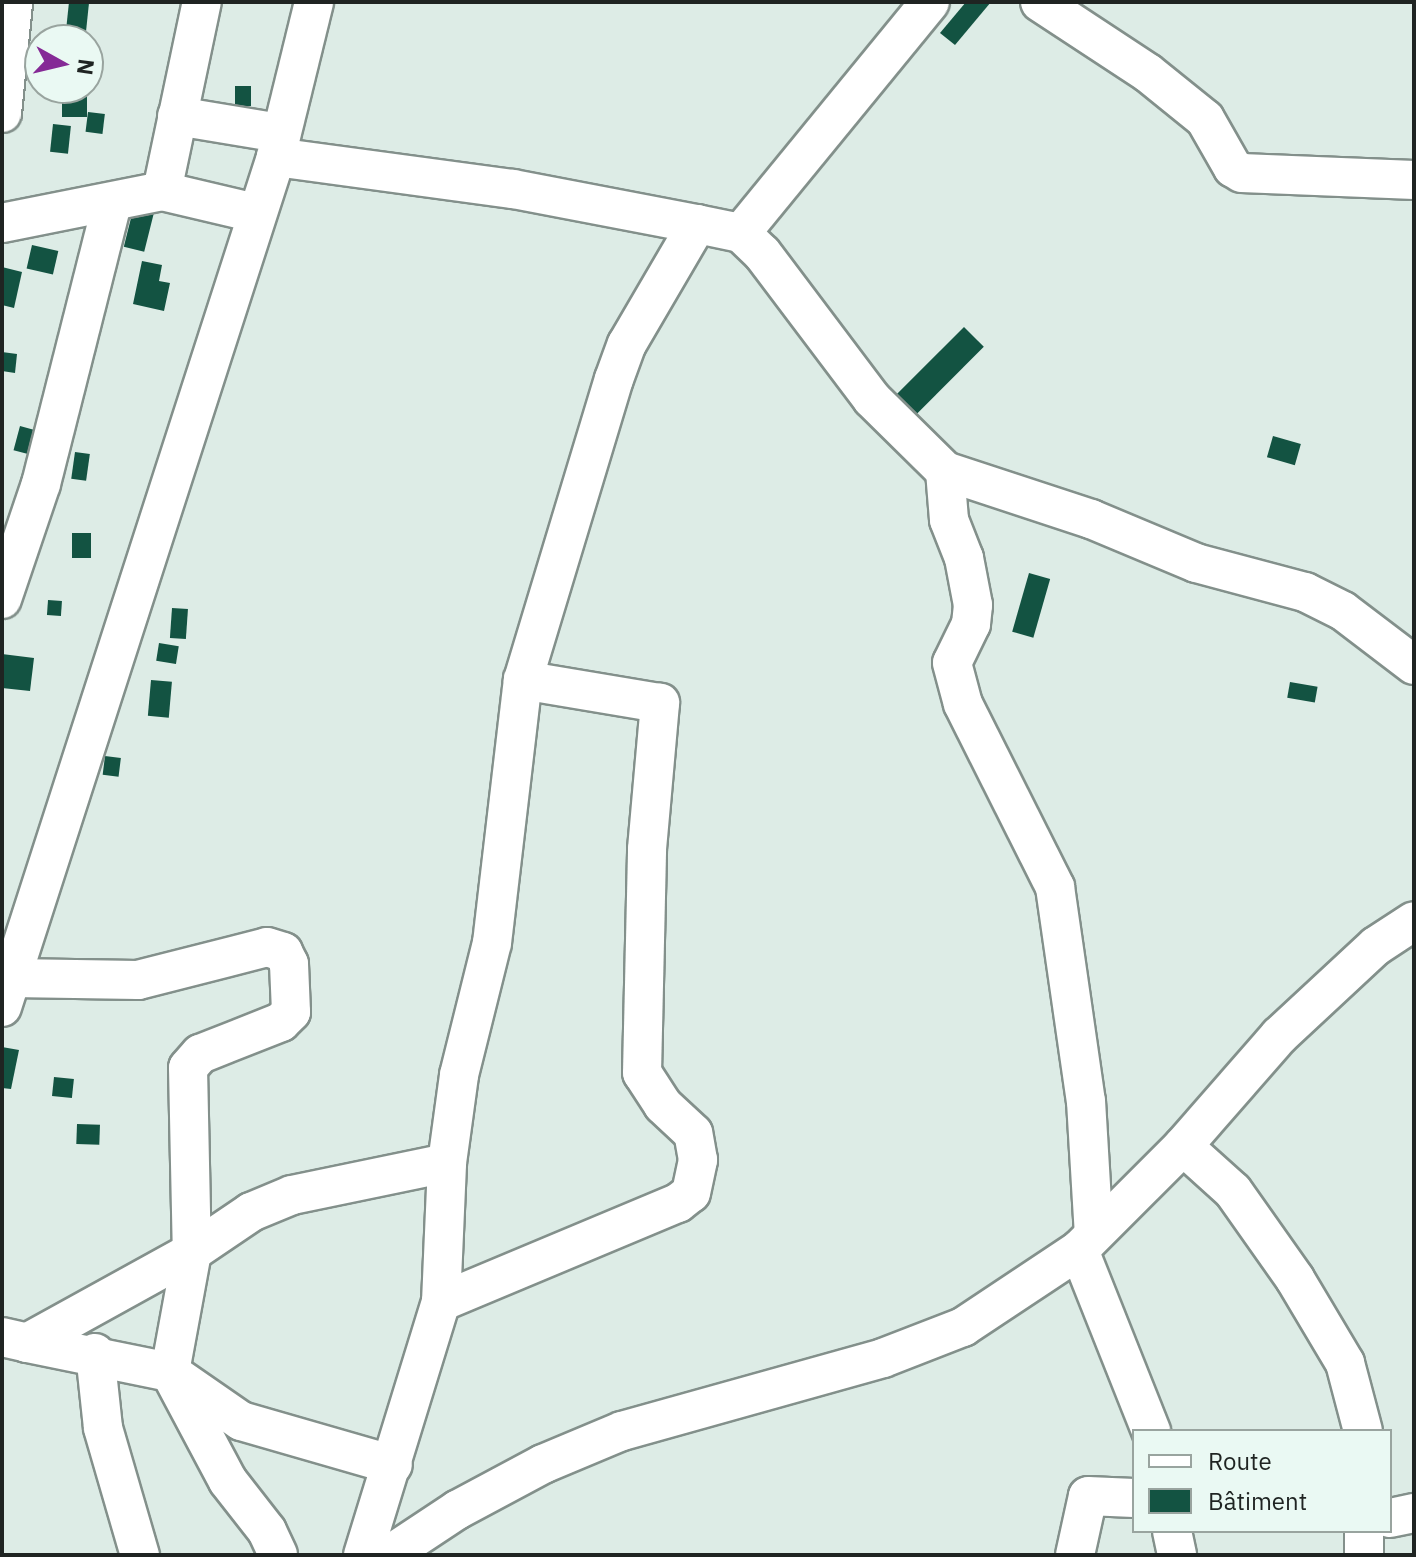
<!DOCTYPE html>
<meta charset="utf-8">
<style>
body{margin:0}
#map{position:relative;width:1416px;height:1557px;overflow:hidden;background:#ddece6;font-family:"IBM Plex Sans",sans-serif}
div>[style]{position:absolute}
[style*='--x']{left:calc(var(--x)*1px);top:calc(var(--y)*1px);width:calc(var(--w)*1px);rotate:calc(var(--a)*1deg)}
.building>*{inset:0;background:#135342;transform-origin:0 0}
.roads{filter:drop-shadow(2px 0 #83908b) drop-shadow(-2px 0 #83908b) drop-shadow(0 2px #83908b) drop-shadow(0 -2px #83908b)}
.street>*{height:38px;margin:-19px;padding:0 19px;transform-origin:19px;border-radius:19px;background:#fff}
span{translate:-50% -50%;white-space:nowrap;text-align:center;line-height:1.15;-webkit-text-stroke:8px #eaf9f3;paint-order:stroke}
.frame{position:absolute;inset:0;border:4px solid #1f2422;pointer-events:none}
.legend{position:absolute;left:1132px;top:1429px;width:260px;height:104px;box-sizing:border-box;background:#eaf9f3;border:2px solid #99a49f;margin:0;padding:10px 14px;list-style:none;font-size:24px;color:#1f2422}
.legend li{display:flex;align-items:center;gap:16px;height:40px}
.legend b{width:40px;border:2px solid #99a49f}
.north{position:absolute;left:24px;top:24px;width:80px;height:80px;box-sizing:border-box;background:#eaf9f3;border:2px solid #99a49f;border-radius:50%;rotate:98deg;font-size:22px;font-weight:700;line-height:32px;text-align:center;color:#1f2422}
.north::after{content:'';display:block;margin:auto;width:28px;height:36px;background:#852a96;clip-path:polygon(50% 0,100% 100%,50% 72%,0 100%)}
</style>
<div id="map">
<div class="building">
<div style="left:69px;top:2px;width:20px;height:37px;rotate:6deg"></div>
<div style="clip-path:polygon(966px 2px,991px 2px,955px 45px,940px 33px)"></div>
<div style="left:235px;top:86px;width:16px;height:20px"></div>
<div style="left:62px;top:88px;width:25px;height:29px"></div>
<div style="left:88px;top:112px;width:17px;height:20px;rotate:7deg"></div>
<div style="left:53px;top:124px;width:18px;height:28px;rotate:6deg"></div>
<div style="left:134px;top:206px;width:21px;height:42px;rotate:14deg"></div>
<div style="left:32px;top:245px;width:27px;height:24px;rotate:13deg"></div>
<div style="clip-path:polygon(142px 261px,162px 265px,159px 281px,170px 283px,164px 311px,133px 304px)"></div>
<div style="clip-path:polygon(2px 267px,22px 272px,14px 308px,2px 305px)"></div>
<div style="left:964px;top:327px;width:28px;height:97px;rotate:45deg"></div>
<div style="clip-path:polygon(2px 352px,17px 354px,15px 373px,2px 371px)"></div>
<div style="left:20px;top:426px;width:16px;height:25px;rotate:15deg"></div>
<div style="left:1273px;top:436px;width:29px;height:22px;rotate:16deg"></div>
<div style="left:75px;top:452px;width:15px;height:27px;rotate:8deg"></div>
<div style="left:72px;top:533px;width:19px;height:25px"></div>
<div style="left:1029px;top:573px;width:22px;height:61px;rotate:16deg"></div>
<div style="left:48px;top:600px;width:14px;height:15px;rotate:4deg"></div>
<div style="left:172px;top:608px;width:16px;height:30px;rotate:4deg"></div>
<div style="left:159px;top:643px;width:20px;height:18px;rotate:9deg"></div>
<div style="clip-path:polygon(2px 654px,34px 658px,30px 691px,2px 688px)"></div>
<div style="left:151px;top:680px;width:21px;height:36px;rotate:5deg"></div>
<div style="left:1290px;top:682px;width:28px;height:16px;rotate:10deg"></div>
<div style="left:105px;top:756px;width:16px;height:19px;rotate:7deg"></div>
<div style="clip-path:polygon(2px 1047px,19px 1050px,11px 1089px,2px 1088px)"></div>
<div style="left:54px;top:1077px;width:20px;height:19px;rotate:6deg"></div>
<div style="left:77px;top:1124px;width:23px;height:20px;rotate:2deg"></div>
</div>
<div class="roads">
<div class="street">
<div style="--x:1040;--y:2;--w:129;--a:33.3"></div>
<div style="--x:1148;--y:73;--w:73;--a:38.9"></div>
<div style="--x:1205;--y:119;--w:56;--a:60.3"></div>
<div style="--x:1233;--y:168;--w:10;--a:29"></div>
<div style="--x:1242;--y:173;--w:172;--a:2.3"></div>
<div style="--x:2;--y:113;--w:112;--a:-84.3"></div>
<div style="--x:177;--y:116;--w:104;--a:9.4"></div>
<div style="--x:276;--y:157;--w:239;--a:7.7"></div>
<div style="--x:513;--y:189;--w:187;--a:10.8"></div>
<div style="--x:162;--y:191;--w:193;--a:-78.1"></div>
<div style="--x:2;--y:223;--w:163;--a:-11.3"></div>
<div style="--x:162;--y:191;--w:97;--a:13.2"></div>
<div style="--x:741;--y:233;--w:29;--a:44"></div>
<div style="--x:762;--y:253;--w:183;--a:53"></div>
<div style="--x:872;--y:399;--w:103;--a:44.6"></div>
<div style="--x:945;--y:471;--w:49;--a:85.3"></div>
<div style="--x:949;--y:520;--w:41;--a:68.5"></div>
<div style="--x:964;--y:558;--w:48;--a:79.2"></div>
<div style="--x:973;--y:605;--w:19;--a:96"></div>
<div style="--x:971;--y:624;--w:43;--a:116"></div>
<div style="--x:952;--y:663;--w:42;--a:75"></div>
<div style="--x:963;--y:704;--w:205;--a:63.3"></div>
<div style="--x:1055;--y:887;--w:216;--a:81.8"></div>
<div style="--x:1086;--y:1101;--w:133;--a:86.6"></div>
<div style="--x:945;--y:471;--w:154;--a:18.2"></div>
<div style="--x:1091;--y:519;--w:114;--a:22.7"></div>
<div style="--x:1196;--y:563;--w:113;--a:14.9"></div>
<div style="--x:1305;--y:592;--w:42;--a:26.6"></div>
<div style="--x:1343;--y:611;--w:89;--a:37.3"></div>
<div style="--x:2;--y:599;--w:121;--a:-71.3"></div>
<div style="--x:41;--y:484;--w:290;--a:-75.8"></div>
<div style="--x:12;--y:978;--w:126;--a:0.9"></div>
<div style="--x:138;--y:980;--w:133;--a:-14.3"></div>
<div style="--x:267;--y:947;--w:17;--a:17"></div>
<div style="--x:283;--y:952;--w:13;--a:63"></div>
<div style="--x:289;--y:964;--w:48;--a:87.6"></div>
<div style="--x:291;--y:1012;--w:14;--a:135"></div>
<div style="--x:281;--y:1022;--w:87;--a:158.4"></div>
<div style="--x:200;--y:1054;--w:18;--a:131"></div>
<div style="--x:188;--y:1068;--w:184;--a:88.8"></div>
<div style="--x:192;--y:1252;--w:122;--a:100.4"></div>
<div style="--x:170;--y:1372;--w:123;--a:62"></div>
<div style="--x:228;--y:1481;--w:63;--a:52"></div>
<div style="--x:267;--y:1531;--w:26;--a:65"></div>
<div style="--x:2;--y:1007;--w:893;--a:-72.13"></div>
<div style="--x:276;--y:157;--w:160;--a:-76.2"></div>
<div style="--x:1183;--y:1146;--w:67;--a:42"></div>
<div style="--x:1233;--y:1191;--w:108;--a:54.8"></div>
<div style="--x:1295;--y:1279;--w:98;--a:59.2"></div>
<div style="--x:1345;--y:1363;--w:70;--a:75.2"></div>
<div style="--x:1079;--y:1250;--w:195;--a:68.3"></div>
<div style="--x:441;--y:1302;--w:257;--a:-22.7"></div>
<div style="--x:678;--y:1203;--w:16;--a:-38"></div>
<div style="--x:691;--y:1193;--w:34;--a:-78"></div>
<div style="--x:698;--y:1160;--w:27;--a:-100"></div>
<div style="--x:693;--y:1133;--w:41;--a:-137"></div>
<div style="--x:663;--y:1105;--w:38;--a:-123"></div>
<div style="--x:642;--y:1073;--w:224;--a:-88.7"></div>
<div style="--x:647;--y:849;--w:147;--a:-84.9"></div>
<div style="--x:660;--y:703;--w:139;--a:-170.5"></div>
<div style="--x:2;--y:1337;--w:26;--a:13"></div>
<div style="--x:27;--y:1343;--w:188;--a:-28.9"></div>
<div style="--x:192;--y:1252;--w:71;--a:-34.1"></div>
<div style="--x:251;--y:1212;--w:44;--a:-22.5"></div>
<div style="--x:292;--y:1195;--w:158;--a:-11.7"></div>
<div style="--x:27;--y:1343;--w:146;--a:11.5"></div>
<div style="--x:170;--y:1372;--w:86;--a:34.6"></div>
<div style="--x:241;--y:1421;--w:158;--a:16.1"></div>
<div style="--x:95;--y:1353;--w:75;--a:83.9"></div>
<div style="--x:103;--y:1428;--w:132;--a:73.8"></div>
<div style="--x:1390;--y:1518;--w:25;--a:-12"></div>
<div style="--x:1172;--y:1531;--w:25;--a:78"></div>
<div style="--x:363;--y:1555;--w:265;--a:-72.9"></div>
<div style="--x:441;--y:1302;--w:139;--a:-87.5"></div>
<div style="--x:447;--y:1163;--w:89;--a:-82.2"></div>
<div style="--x:459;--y:1075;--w:136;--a:-76"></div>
<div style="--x:492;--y:943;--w:265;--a:-83.3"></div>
<div style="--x:523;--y:680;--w:314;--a:-73.2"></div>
<div style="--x:614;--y:379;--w:37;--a:-70"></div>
<div style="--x:627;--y:344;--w:139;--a:-59.7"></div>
<div style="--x:697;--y:224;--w:45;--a:11.6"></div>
<div style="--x:741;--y:233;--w:298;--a:-50.7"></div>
<div style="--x:389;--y:1555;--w:82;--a:-33.5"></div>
<div style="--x:457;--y:1510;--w:98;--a:-28.1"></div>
<div style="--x:543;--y:1464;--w:86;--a:-22.7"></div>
<div style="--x:622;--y:1431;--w:271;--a:-15.6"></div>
<div style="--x:883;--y:1358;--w:86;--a:-21.2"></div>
<div style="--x:963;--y:1327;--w:139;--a:-33.6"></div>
<div style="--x:1079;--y:1250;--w:147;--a:-45"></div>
<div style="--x:1183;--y:1146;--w:146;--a:-48.9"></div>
<div style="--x:1279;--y:1036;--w:132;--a:-42.9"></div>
<div style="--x:1376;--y:946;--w:45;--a:-33.3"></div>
<div style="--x:1075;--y:1555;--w:60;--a:-77.6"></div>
<div style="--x:1088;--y:1496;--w:46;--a:2.5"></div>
<div style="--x:1364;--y:1555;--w:24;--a:-90"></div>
</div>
</div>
<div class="frame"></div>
<ul class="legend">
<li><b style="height:10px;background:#fff"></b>Route</li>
<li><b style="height:22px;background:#135342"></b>Bâtiment</li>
</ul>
<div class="north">N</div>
</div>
